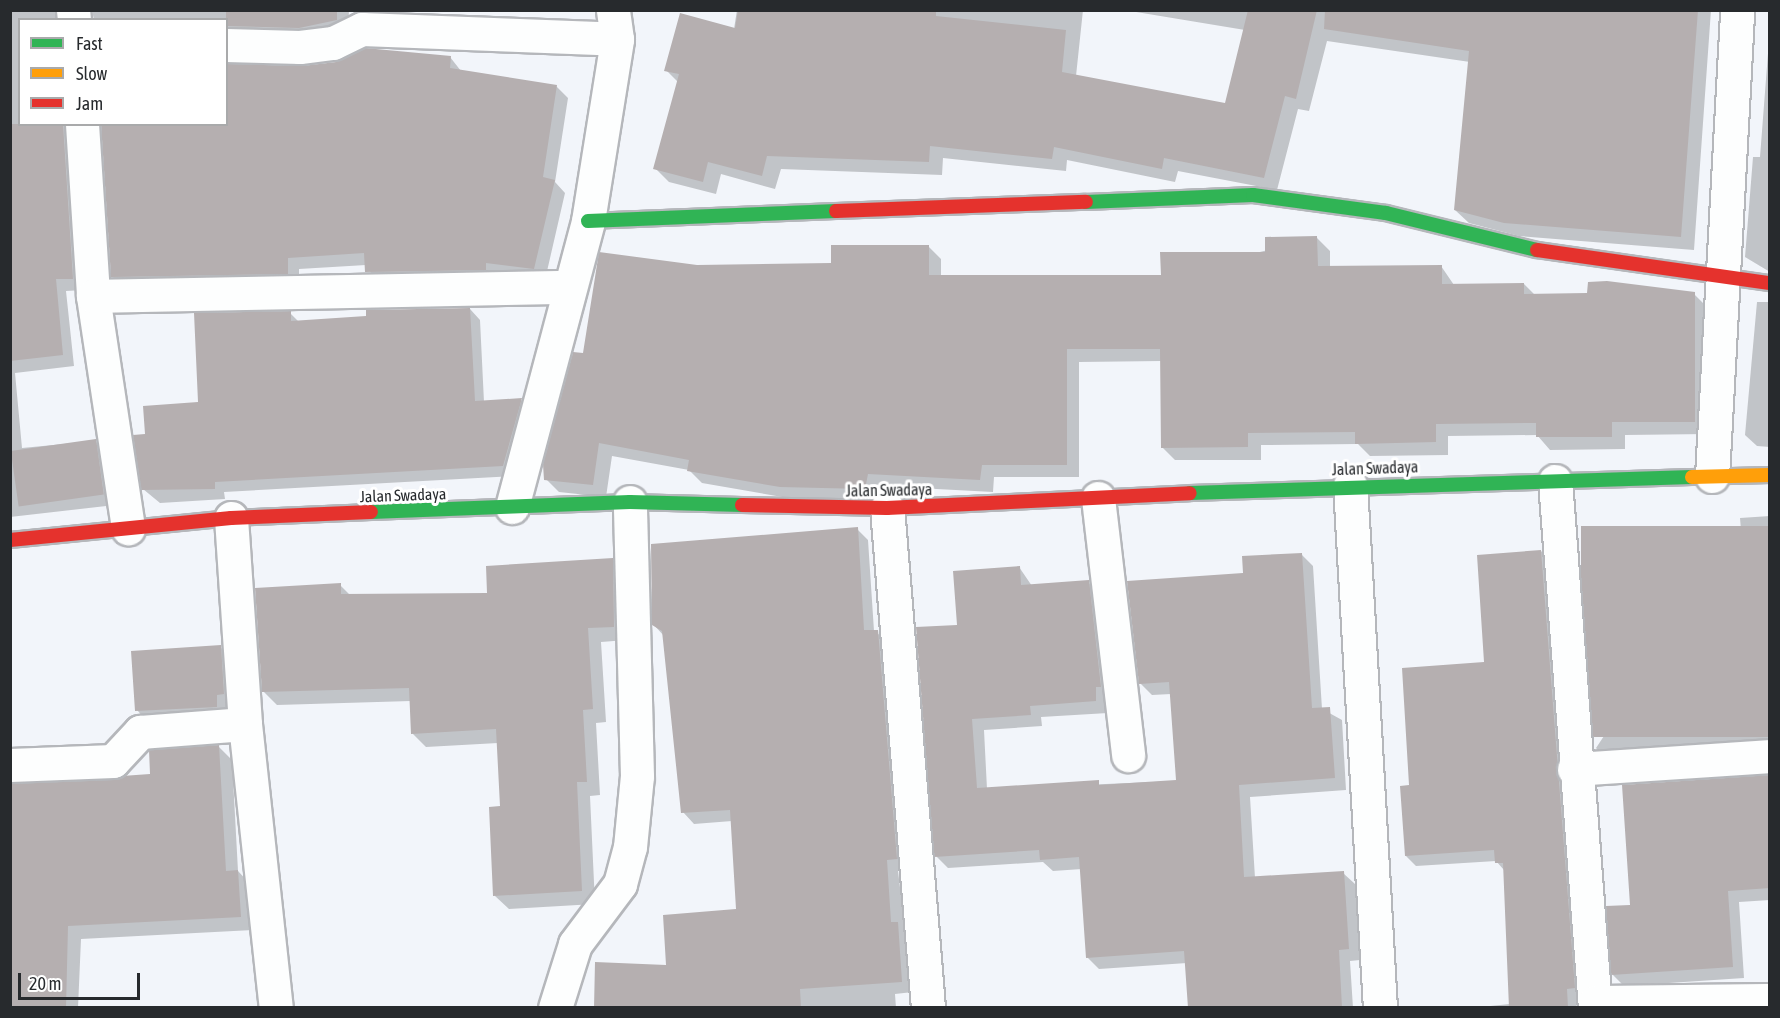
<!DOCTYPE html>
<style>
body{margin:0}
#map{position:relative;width:1780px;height:1018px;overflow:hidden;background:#f2f5fa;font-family:"Asap Condensed",sans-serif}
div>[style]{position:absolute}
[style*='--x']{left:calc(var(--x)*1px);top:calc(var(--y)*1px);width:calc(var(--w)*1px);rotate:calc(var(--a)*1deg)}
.shadow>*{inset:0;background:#0003}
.building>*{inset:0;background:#b5afb0;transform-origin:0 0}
.roads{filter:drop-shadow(2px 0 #b5b7bb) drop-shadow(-2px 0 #b5b7bb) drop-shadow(0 2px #b5b7bb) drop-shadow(0 -2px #b5b7bb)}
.street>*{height:33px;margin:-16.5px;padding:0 16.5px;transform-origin:16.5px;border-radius:16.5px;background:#fdfefe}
.fast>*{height:14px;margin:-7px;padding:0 7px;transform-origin:7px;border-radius:7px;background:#30b455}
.slow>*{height:14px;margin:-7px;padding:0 7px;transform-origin:7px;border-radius:7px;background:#ff9f0a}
.jam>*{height:14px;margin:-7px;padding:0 7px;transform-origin:7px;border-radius:7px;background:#e5322d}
span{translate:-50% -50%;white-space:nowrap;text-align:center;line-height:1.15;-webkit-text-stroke:6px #fff;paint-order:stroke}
.street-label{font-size:16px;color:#272a2d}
.frame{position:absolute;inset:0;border:12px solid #272a2d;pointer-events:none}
.legend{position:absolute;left:18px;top:18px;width:210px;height:108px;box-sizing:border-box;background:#fff;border:2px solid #a9aaab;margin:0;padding:8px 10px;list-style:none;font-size:18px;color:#272a2d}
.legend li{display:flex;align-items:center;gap:12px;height:30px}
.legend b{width:30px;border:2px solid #a9aaab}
.scale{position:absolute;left:18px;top:973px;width:122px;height:27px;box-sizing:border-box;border:3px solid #272a2d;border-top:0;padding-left:8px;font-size:18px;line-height:21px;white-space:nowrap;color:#272a2d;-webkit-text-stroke:4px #fff;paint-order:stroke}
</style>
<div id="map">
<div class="shadow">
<div style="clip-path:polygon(10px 10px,72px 10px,67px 20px,20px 20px,20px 124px,81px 124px,84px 290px,66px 291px,74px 366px,15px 373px,22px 448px,95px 441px,107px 452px,115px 505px,10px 517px)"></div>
<div style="clip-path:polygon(92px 10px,349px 10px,348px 32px,226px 44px,226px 20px,94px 20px)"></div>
<div style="clip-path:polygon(737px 10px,1083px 10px,1076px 76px,1226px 105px,1245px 30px,1124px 10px,1711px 10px,1694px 250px,1519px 236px,1469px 223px,1455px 210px,1470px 62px,1327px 41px,1309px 111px,1298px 109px,1277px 190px,1178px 171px,1175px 182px,1067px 160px,1066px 171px,943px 158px,942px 175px,781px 169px,775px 189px,721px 174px,716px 194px,669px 182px,655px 168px,678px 82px,666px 70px,734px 29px)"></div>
<div style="clip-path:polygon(1769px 40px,1770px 40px,1770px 272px,1745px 257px,1753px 157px,1760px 157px)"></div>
<div style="clip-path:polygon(450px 57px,461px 71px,556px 86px,568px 98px,555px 182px,565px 193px,545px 280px,378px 283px,366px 265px,299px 269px,299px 285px,124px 288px,112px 276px,226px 124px,226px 63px,302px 67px)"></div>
<div style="clip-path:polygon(1317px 238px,1330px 251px,1330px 267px,1441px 266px,1454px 285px,1524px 284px,1535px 295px,1694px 294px,1707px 307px,1708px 434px,1625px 435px,1625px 449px,1550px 450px,1537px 435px,1448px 436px,1448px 455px,1370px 456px,1358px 444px,1261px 445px,1261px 460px,1175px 460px,1162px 447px,1162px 361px,1079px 362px,1079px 477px,994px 477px,993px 492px,880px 486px,878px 501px,794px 499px,702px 483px,689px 470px,612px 456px,606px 497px,559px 492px,546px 479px,584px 355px,697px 267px,833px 265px,928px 246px,941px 259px,941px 276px,1162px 276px)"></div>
<div style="clip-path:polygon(1757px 302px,1770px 302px,1770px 447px,1757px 446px,1745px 435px)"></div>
<div style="clip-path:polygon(470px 309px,480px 320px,484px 402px,521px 400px,531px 410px,514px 476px,224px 492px,225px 499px,160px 503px,143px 489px,147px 435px,200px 404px,290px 313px,299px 322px)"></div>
<div style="clip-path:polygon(1770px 516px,1770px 749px,1607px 760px,1596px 748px,1741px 530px,1740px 518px)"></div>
<div style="clip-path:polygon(857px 529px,868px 540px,874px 631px,889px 642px,907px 870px,898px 871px,913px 992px,895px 994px,896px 1008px,599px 1008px,667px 967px,738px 911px,732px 821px,694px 824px,683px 812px,665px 637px,653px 624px)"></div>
<div style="clip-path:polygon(1541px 551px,1551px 562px,1584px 998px,1576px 999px,1577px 1008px,1470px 1008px,1510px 1004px,1504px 870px,1496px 861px,1416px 866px,1406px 856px,1410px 787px,1485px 664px)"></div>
<div style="clip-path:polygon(1301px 554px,1313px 566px,1322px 709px,1342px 720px,1346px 790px,1250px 797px,1255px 878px,1343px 873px,1355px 884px,1360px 960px,1350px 961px,1353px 1008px,1190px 1008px,1187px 963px,1099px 969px,1087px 957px,1082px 869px,1053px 871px,1043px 862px,948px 868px,936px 856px,958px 626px,1019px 567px,1032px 586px,1088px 582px,1100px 594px,1108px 713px,1041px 717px,1042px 726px,984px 730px,987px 789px,1177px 781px,1171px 694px,1152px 695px,1140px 683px,1245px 574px)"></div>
<div style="clip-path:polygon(612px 559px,626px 573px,627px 640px,601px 642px,606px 722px,596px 723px,600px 795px,590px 796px,595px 904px,509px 909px,495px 896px,502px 807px,498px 743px,426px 747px,413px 734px,411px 701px,277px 705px,263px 691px,340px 585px,351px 596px,489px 594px)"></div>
<div style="clip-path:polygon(220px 647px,231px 657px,234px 704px,227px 705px,227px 716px,147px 721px,137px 710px)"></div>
<div style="clip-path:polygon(218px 746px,232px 760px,238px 871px,251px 885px,253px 930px,81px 939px,78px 1008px,10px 1008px,151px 776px)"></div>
<div style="clip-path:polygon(1770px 776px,1770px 900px,1739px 902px,1744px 978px,1624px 986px,1613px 975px,1632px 906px)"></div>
</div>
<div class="building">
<div style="clip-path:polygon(226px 10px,337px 10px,337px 20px,299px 28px,226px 26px)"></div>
<div style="clip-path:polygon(738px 10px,936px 10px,936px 16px,1066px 30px,1062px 72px,1225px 103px,1248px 10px,1317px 10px,1296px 99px,1285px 96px,1264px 178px,1164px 158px,1162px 169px,1054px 147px,1052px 159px,930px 146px,929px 162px,767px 156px,762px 176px,708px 162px,703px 182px,653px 169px,679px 74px,664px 71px,680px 13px,735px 28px)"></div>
<div style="clip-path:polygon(1325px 10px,1698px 10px,1681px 237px,1504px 223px,1454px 210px,1469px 51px,1324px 29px)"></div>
<div style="clip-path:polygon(365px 48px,451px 56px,450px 68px,557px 85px,543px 177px,555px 180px,534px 269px,486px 263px,486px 270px,365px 272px,364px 253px,288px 258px,288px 274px,111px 277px,101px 124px,226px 124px,226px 64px,302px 66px,336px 62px)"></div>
<div style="clip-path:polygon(10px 124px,63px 124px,73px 279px,56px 279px,63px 355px,10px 361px)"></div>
<div style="clip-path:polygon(1317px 236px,1318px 266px,1442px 265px,1442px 284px,1524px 283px,1524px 294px,1587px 293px,1588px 282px,1607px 281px,1695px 292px,1695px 422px,1612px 422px,1612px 437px,1536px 437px,1536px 423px,1436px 424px,1436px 442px,1355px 444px,1355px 432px,1248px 433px,1248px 447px,1161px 448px,1160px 349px,1067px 349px,1067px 465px,982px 465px,980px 480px,868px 474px,865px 489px,780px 487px,687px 471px,689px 460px,599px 443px,593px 485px,544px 480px,543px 464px,573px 352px,583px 353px,599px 252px,697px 265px,831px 263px,831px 245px,929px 245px,929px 275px,1161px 275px,1160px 252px,1265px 252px,1265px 237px)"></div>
<div style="clip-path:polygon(470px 308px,475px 401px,522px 398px,503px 466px,215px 482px,215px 489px,141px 490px,133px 435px,145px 434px,143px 406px,198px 402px,194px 313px,291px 311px,291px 321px,366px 316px,366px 310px)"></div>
<div style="left:96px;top:439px;width:56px;height:86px;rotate:82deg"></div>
<div style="left:1770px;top:526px;width:211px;height:189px;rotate:90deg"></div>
<div style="clip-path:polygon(858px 527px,864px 630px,878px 630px,897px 859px,887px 860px,891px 922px,898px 922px,902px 982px,800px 989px,801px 1008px,594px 1008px,595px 962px,666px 965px,663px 915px,736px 909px,730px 810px,681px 813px,662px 631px,652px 625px,651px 544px)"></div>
<div style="clip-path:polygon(1541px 550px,1575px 988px,1567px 989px,1568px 1008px,1509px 1008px,1503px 863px,1495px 863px,1494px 850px,1405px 856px,1400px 786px,1409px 785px,1402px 668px,1484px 662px,1477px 555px)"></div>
<div style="clip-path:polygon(1302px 553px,1312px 708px,1330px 707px,1335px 778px,1239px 785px,1244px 877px,1344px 871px,1349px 949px,1339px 950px,1342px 1008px,1188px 1008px,1184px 951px,1086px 958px,1079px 857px,1040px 860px,1039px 850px,934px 857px,916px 627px,957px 625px,953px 571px,1020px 566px,1021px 585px,1089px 580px,1101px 687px,1096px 687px,1096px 701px,1030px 706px,1031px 715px,972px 719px,977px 788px,1099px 780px,1099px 785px,1176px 780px,1169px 682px,1139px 684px,1127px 581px,1243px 573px,1242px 556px)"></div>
<div style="clip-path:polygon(613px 558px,614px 627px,588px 628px,593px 709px,583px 710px,587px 782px,577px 782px,582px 891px,493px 896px,489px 807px,500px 806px,496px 729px,411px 734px,409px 688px,262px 692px,255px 588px,341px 583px,341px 594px,487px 593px,486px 566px)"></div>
<div style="clip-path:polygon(221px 645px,224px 694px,217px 695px,217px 707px,135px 711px,131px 651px)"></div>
<div style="clip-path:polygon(219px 745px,226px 871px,238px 870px,241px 917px,68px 926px,66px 1008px,10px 1008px,10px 784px,150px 774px,149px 750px)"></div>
<div style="clip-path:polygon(1770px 775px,1770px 888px,1728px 891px,1733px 967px,1611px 975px,1606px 906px,1630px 905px,1622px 785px)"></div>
</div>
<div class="roads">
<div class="street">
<div style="--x:73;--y:10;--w:10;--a:84"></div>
<div style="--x:226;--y:45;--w:74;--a:1.5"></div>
<div style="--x:300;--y:47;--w:33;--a:-7"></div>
<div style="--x:333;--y:43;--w:32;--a:-26"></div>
<div style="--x:362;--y:29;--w:255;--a:2.2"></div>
<div style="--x:82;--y:124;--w:172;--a:86.3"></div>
<div style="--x:93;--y:296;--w:235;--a:81.4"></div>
<div style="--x:93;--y:296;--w:474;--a:-1.1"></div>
<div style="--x:1712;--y:476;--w:467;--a:-86.9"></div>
<div style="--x:1555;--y:481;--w:529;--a:85.66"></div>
<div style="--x:1350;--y:485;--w:524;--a:86.72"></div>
<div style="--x:1098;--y:498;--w:259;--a:83.3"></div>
<div style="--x:512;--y:507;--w:296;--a:-75.1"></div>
<div style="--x:588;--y:221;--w:184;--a:-80.9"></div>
<div style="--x:617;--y:39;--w:29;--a:-98"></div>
<div style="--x:887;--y:508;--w:502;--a:85.31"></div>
<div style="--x:231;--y:518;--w:206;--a:86.1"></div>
<div style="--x:245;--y:724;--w:286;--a:83.8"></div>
<div style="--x:10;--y:765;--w:103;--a:-2.2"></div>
<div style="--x:113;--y:761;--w:40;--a:-47"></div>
<div style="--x:140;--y:732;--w:105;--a:-4.4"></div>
<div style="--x:1574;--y:769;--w:196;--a:-3.8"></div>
<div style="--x:1595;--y:1002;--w:175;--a:-0.7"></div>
<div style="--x:555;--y:1008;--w:67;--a:-72.6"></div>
<div style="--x:575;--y:944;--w:75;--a:-53.1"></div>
<div style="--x:620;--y:884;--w:38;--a:-75"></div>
<div style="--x:630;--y:847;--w:71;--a:-84.4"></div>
<div style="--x:637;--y:776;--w:274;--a:-91.5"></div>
</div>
<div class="fast">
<div style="--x:1086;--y:202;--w:167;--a:-2.4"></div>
<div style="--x:1253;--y:195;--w:134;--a:7.7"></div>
<div style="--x:1386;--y:213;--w:155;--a:13.8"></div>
<div style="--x:588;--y:221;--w:248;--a:-2.3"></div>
<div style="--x:1190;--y:493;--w:502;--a:-1.83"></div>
<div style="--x:371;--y:512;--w:259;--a:-2.2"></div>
<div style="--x:630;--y:502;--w:112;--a:1.5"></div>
</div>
<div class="slow">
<div style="--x:1692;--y:477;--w:78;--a:-1.5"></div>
</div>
<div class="jam">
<div style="--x:836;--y:211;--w:250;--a:-2.1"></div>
<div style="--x:1537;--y:250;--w:235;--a:8.1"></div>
<div style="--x:742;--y:505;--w:145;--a:1.2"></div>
<div style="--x:887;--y:508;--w:303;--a:-2.8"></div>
<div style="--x:10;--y:540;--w:222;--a:-5.7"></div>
<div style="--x:231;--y:518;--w:140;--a:-2.5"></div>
</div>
</div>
<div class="street-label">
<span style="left:1375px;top:468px;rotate:-2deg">Jalan Swadaya</span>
<span style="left:889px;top:490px;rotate:-1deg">Jalan Swadaya</span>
<span style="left:403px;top:495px;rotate:-2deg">Jalan Swadaya</span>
</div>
<div class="frame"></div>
<ul class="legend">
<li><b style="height:8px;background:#30b455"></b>Fast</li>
<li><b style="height:8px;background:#ff9f0a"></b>Slow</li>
<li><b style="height:8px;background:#e5322d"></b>Jam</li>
</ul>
<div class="scale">20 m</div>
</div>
